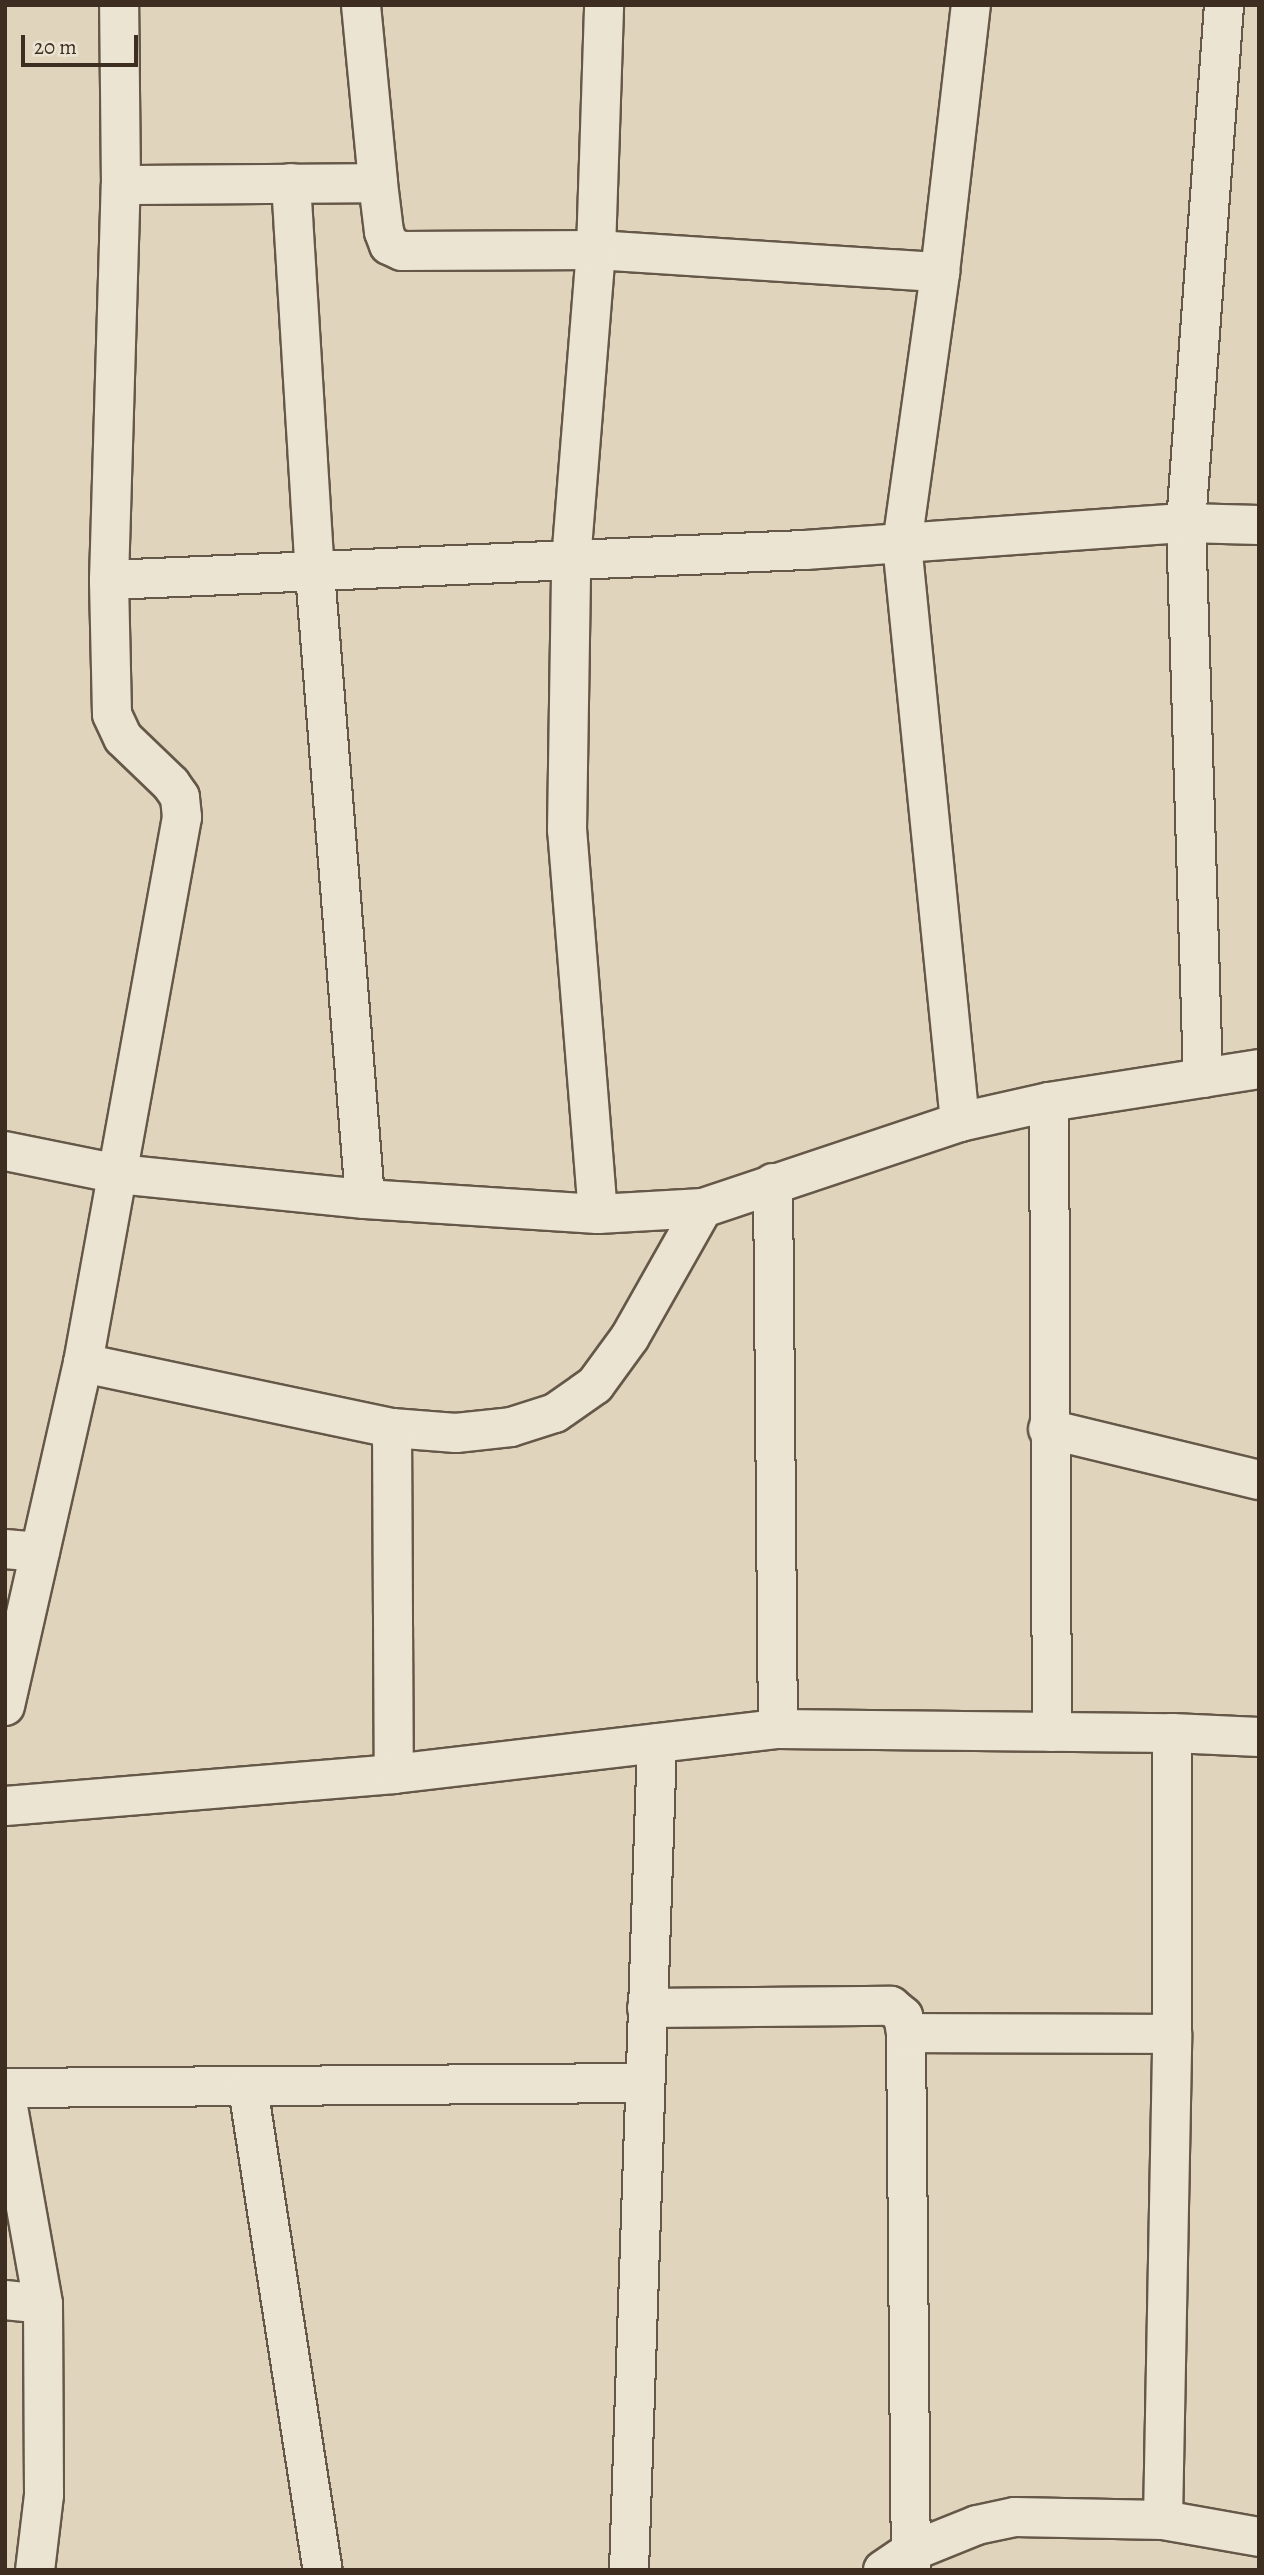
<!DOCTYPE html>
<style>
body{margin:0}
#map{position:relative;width:1264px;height:2575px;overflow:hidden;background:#e0d5bc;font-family:Alegreya,serif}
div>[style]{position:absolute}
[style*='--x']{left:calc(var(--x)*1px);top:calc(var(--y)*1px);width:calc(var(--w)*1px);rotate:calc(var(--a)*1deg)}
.roads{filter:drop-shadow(2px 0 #665848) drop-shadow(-2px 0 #665848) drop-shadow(0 2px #665848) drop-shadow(0 -2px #665848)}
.minor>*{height:38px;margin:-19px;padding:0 19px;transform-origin:19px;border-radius:19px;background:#ebe4d3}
span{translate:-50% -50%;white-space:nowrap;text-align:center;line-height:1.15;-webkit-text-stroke:5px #ebe4d3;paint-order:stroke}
.frame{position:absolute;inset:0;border:7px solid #3e2e22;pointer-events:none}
.scale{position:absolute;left:21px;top:35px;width:117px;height:32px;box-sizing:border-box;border:4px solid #3e2e22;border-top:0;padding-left:9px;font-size:21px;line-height:24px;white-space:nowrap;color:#3e2e22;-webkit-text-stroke:5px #ebe4d3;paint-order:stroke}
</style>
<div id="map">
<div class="roads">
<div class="minor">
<div style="--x:361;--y:5;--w:179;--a:84.5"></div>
<div style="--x:378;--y:183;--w:49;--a:83"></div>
<div style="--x:384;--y:232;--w:14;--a:69"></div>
<div style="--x:389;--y:245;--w:14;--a:25"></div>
<div style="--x:402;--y:251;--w:194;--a:-0.3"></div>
<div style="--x:596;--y:250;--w:345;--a:3.7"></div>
<div style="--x:291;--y:183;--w:391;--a:86.5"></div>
<div style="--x:315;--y:573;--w:628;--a:85.43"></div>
<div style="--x:121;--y:185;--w:257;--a:-0.4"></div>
<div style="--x:109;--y:580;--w:697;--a:-2.47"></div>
<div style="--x:805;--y:550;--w:382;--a:-4.1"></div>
<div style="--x:1186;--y:523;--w:73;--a:1.6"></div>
<div style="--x:1203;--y:1078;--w:555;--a:-91.75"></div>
<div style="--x:1186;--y:523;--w:519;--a:-85.8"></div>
<div style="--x:1049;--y:1102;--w:630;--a:89.73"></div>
<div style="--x:960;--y:1122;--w:581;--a:-95.73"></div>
<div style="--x:902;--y:544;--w:275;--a:-82"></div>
<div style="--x:940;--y:272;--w:269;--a:-83.4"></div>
<div style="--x:5;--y:1151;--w:115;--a:11.5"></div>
<div style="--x:118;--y:1174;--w:248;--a:5.8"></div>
<div style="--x:365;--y:1199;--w:233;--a:3.7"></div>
<div style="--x:598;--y:1214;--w:105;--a:-3.3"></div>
<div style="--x:703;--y:1208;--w:271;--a:-18.5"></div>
<div style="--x:960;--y:1122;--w:91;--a:-12.7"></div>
<div style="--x:1049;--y:1102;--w:213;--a:-8.9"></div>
<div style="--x:773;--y:1183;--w:546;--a:89.48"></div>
<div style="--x:598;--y:1214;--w:385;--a:-94.6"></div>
<div style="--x:567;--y:830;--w:269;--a:-89.1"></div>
<div style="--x:571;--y:561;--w:312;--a:-85.4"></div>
<div style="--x:596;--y:250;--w:245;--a:-88.1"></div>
<div style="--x:83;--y:1363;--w:316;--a:11.9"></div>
<div style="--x:392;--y:1428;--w:64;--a:4.5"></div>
<div style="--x:456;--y:1433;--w:55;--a:-6.2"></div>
<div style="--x:511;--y:1427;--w:46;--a:-17.7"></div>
<div style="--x:555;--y:1413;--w:49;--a:-35"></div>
<div style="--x:595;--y:1385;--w:59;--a:-53.9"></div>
<div style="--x:630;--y:1337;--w:148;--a:-60.5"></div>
<div style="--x:392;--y:1428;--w:346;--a:89.7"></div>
<div style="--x:1048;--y:1429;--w:217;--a:13.6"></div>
<div style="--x:5;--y:1549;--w:35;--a:5"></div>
<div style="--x:5;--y:1706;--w:352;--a:-77.2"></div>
<div style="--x:83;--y:1363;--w:555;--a:-79.72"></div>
<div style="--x:182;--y:817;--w:20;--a:-96"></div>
<div style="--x:180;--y:797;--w:16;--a:-125"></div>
<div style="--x:171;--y:784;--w:66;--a:-136.2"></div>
<div style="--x:123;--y:738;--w:26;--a:-115"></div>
<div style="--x:112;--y:714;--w:134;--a:-91.3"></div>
<div style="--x:109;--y:580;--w:395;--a:-88.3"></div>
<div style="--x:121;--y:185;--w:180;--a:-90.6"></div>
<div style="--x:5;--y:1806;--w:390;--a:-4.7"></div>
<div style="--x:394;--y:1774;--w:387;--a:-6.7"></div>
<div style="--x:778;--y:1729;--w:394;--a:0.6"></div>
<div style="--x:1172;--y:1733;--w:87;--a:2.6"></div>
<div style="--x:647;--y:2008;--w:244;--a:-0.5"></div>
<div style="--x:891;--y:2006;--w:16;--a:40"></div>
<div style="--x:903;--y:2016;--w:17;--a:80"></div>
<div style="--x:906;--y:2033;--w:537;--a:89.47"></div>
<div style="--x:906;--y:2033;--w:266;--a:0.2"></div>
<div style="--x:5;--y:2088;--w:638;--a:-0.45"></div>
<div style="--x:248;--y:2088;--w:488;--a:81.2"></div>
<div style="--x:5;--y:2090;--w:217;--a:79.9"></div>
<div style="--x:43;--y:2304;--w:191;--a:89.7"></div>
<div style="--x:44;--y:2495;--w:76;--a:96.8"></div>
<div style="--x:5;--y:2300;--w:38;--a:6"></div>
<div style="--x:1163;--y:2520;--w:486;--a:-88.9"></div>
<div style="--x:1172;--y:2034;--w:301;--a:-90"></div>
<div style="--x:629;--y:2570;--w:827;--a:-88.06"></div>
<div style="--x:883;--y:2570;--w:32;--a:-34"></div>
<div style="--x:910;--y:2552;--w:72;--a:-21.9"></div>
<div style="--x:977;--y:2525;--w:39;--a:-12"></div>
<div style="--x:1015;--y:2517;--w:148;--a:1.2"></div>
<div style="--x:1163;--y:2520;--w:97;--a:10"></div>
</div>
</div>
<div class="frame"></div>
<div class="scale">20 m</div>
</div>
